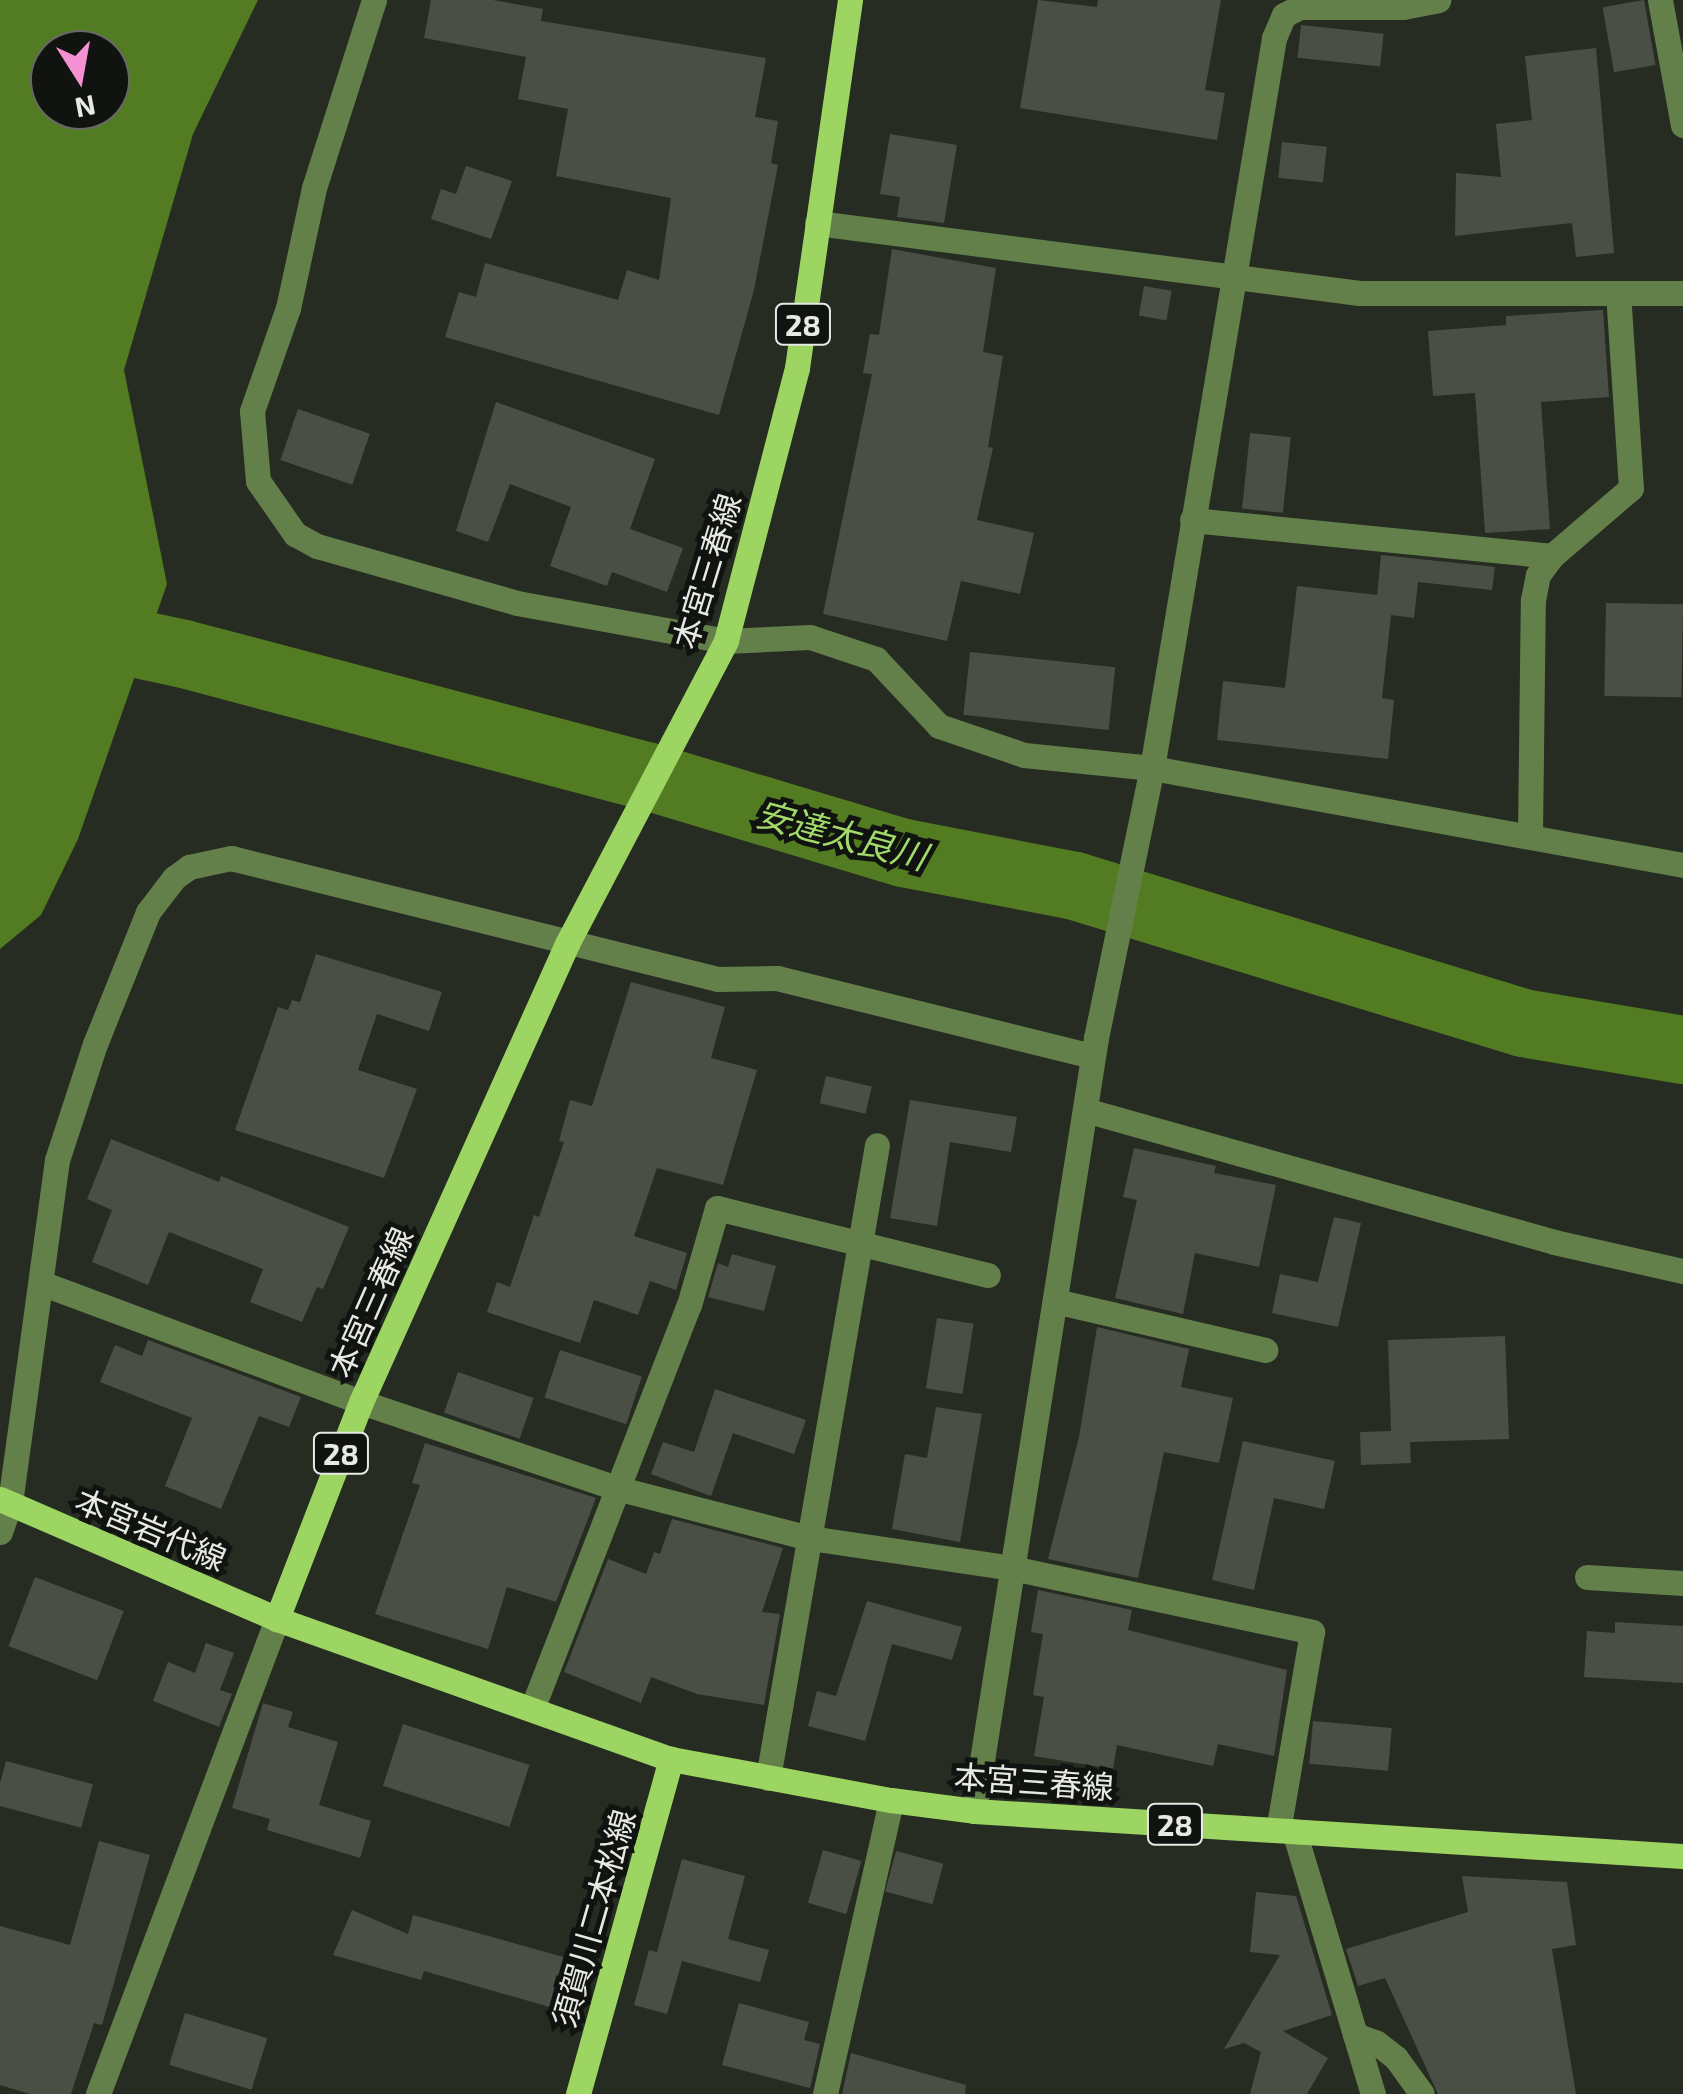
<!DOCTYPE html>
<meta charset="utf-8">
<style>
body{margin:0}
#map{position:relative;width:1683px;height:2094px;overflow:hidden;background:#272c23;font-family:"Exo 2","Noto Sans JP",sans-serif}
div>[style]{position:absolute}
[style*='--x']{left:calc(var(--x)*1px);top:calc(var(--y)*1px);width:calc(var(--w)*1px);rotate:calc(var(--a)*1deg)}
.water>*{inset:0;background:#537c22}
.river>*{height:68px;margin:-34px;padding:0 34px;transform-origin:34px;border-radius:34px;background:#537c22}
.building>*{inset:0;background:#4a4f45;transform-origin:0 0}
.minor>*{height:25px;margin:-12.5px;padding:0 12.5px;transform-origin:12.5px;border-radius:12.5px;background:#64804a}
.major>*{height:25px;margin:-12.5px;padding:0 12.5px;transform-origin:12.5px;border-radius:12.5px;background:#9cd561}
span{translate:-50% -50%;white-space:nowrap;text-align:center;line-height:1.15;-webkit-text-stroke:10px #111310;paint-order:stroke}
.shield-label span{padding:2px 8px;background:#111310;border:2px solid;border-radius:8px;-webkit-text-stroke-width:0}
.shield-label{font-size:30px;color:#e7eae4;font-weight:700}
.street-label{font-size:32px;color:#e7eae4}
.water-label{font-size:35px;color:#a2db69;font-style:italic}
.north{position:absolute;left:30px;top:30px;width:100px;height:100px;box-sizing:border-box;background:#111310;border:2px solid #676965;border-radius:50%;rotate:169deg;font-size:28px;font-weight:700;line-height:40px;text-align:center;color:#e7eae4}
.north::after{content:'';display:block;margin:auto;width:35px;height:45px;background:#f591d2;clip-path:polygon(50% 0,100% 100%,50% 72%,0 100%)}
</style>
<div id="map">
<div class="water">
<div style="clip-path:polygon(evenodd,0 0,258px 0,193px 134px,124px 370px,167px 584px,78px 839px,41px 915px,0 949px,0 0,50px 50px,110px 50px,110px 110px,50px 110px,50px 50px)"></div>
</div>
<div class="river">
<div style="--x:0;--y:623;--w:63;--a:4.5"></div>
<div style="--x:63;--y:628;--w:124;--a:12.1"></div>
<div style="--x:184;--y:654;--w:482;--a:14.8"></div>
<div style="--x:650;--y:777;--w:265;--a:16.7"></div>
<div style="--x:904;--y:853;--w:174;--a:10.9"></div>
<div style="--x:1075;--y:886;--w:468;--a:17"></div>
<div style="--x:1523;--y:1023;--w:162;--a:9.6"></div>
</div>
<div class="building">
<div style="clip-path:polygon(431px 0,493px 0,543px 9px,541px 21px,766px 58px,755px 117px,778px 121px,771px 163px,778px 165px,754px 290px,719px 415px,445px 337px,459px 292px,476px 297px,485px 263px,618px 300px,627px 270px,659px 280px,671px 198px,556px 176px,568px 109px,518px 99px,526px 57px,424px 38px)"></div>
<div style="clip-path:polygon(1038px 0,1097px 7px,1098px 0,1221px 0,1205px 90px,1225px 93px,1217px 140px,1020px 108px)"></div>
<div style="left:1644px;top:0;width:66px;height:42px;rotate:80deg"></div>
<div style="left:1301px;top:25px;width:83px;height:33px;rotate:6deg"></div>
<div style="clip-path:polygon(1596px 48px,1614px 253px,1576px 257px,1572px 223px,1455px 236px,1456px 173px,1501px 177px,1496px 124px,1532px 120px,1525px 56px)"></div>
<div style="clip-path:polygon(890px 134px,957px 145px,944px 223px,897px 217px,900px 197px,880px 194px)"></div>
<div style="left:1282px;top:142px;width:45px;height:36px;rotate:6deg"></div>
<div style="clip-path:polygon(466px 166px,512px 181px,491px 239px,431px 219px,441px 189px,456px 194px)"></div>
<div style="clip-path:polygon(892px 249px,996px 268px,983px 352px,1003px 356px,988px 447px,993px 448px,977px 520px,1034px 533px,1020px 594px,961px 581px,947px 641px,823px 614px,872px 374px,863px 373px,870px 334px,879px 335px)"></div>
<div style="left:1144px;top:286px;width:28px;height:30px;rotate:10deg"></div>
<div style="clip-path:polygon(1603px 310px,1609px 397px,1541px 402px,1550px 529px,1485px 533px,1475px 393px,1433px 396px,1428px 331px,1506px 325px,1506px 316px)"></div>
<div style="clip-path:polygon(496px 402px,655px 459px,630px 529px,683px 548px,667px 592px,612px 572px,607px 586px,550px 566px,571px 507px,510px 484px,488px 542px,456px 531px)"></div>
<div style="left:298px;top:409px;width:76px;height:54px;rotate:19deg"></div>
<div style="left:1250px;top:433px;width:41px;height:76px;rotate:6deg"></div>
<div style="clip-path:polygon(1381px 555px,1495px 567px,1492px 590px,1418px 582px,1414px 618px,1391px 615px,1382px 698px,1394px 700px,1388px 759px,1217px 740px,1223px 681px,1285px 688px,1297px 586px,1377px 595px)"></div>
<div style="left:1606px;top:603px;width:77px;height:93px;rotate:1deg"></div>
<div style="left:970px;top:652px;width:146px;height:63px;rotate:6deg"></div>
<div style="clip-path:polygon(316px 954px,442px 992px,429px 1031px,377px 1014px,358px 1070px,417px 1089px,384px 1178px,235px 1130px,278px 1007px,288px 1010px,292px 1000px,300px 1002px)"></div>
<div style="clip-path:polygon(631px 982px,725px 1007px,711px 1058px,757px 1070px,723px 1185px,657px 1168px,634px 1236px,687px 1253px,676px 1290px,650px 1281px,638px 1315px,594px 1300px,580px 1343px,487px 1312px,497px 1282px,510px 1287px,534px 1215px,539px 1217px,564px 1142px,559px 1141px,570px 1100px,592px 1106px)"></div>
<div style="left:826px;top:1076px;width:47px;height:28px;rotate:13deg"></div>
<div style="clip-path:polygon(910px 1100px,1017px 1117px,1011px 1152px,950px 1142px,937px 1226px,890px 1218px)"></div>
<div style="clip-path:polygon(111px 1139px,219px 1182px,221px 1176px,349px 1227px,323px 1289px,317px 1287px,302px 1322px,250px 1302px,263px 1269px,169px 1232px,148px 1285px,92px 1262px,112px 1210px,87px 1199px)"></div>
<div style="clip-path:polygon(1134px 1148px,1216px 1166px,1214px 1173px,1276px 1185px,1259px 1267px,1195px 1253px,1183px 1314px,1115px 1298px,1137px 1200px,1123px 1197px)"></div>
<div style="clip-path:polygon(1334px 1217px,1361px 1223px,1338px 1327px,1272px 1313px,1280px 1274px,1318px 1282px)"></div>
<div style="clip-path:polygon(732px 1254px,776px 1266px,764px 1311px,708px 1297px,718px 1263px,728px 1267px)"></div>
<div style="left:937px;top:1318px;width:37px;height:71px;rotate:9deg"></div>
<div style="clip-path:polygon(1097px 1327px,1189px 1349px,1181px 1387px,1233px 1398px,1219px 1463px,1164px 1452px,1138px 1578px,1048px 1559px,1079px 1437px)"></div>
<div style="clip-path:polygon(1505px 1336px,1509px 1439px,1410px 1442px,1411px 1463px,1361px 1465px,1360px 1432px,1391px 1431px,1388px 1340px)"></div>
<div style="clip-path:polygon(148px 1340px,301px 1397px,289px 1427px,259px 1416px,221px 1509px,165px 1486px,192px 1418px,100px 1382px,115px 1345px,142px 1356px)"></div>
<div style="left:560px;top:1350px;width:86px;height:50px;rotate:18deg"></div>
<div style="left:458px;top:1372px;width:80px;height:43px;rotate:19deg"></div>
<div style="clip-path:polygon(715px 1389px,806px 1420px,794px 1454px,733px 1433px,711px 1496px,651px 1474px,663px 1442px,694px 1452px)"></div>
<div style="clip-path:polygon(936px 1407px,982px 1414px,960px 1542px,892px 1529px,905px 1454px,927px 1458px)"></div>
<div style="clip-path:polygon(1243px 1441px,1335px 1461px,1324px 1509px,1274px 1498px,1254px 1590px,1212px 1580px)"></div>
<div style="clip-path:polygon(425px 1443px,596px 1498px,556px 1602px,507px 1587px,488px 1649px,375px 1614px,420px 1485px,412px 1483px)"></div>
<div style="clip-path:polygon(672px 1519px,783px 1548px,762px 1612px,780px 1614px,764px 1705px,697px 1694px,651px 1677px,641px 1703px,564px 1672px,608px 1559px,646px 1574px,654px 1552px,660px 1554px)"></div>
<div style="left:35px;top:1577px;width:95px;height:74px;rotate:21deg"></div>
<div style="clip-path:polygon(1038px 1590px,1132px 1610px,1128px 1630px,1287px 1670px,1274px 1756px,1218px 1744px,1213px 1766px,1117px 1745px,1113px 1769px,1034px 1756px,1044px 1697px,1033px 1695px,1043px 1634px,1031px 1632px)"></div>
<div style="clip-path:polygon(867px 1601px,962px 1627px,952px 1660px,892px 1644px,865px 1741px,808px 1726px,817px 1691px,836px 1696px)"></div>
<div style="clip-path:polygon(1615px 1622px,1683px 1626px,1683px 1683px,1584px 1677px,1587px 1631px,1615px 1633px)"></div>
<div style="clip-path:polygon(206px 1643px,234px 1653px,220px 1690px,232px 1694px,219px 1727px,153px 1701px,168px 1662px,195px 1673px)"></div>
<div style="clip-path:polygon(263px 1703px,293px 1712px,288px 1727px,338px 1742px,319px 1805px,371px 1821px,360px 1858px,267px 1830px,270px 1819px,232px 1808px)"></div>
<div style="left:1313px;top:1721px;width:79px;height:43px;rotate:5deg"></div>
<div style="left:403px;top:1724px;width:133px;height:65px;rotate:18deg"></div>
<div style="left:6px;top:1761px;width:90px;height:45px;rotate:15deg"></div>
<div style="clip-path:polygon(99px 1841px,150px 1855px,102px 2025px,94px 2023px,71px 2094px,30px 2094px,0 2085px,0 1926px,70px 1945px)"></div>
<div style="left:823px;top:1850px;width:40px;height:55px;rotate:16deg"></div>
<div style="left:896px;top:1851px;width:49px;height:42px;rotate:15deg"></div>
<div style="clip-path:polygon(682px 1859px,745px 1876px,728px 1939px,769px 1950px,760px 1982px,682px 1961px,667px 2014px,634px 2005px,649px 1950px,657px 1952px)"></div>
<div style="clip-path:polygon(1462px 1876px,1567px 1882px,1576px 1945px,1552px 1949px,1576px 2094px,1438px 2094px,1385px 1978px,1358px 1986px,1346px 1949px,1468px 1912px)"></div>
<div style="clip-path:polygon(1256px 1892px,1296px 1896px,1332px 2015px,1283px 2031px,1328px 2058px,1307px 2094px,1250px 2094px,1261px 2052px,1244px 2043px,1224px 2049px,1280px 1955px,1250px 1952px)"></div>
<div style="clip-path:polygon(352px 1910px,408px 1934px,413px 1915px,574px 1960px,560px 2010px,424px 1971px,421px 1980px,333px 1955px)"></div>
<div style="clip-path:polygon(739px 2003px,809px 2022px,804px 2040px,820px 2044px,810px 2088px,722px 2065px)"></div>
<div style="left:185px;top:2013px;width:86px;height:54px;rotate:17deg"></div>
<div style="clip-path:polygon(851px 2053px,966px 2085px,965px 2094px,842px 2094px)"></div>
</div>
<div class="minor">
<div style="--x:374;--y:0;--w:197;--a:107.7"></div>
<div style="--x:314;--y:188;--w:123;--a:102.2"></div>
<div style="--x:288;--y:308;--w:109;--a:109.3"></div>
<div style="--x:252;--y:411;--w:70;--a:85.1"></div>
<div style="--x:258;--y:481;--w:65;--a:55.1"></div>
<div style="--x:295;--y:534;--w:25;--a:29"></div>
<div style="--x:317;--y:546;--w:208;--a:15.9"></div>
<div style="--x:517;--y:603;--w:212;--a:10.3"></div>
<div style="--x:726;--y:641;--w:84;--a:-2.7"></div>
<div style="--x:810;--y:637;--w:70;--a:18.4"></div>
<div style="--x:876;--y:659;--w:92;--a:46.8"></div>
<div style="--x:939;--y:726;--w:90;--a:18.8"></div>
<div style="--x:1024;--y:755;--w:129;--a:5.8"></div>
<div style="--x:1152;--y:768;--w:540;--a:10.35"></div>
<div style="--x:1660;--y:0;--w:127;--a:79.6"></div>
<div style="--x:817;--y:223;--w:547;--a:7.35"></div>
<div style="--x:1360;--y:293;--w:323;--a:0"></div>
<div style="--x:1192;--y:520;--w:362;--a:5.7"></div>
<div style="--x:1530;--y:834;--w:234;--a:-89.3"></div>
<div style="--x:1533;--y:600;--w:25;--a:-79"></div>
<div style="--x:1538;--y:575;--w:24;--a:-54"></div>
<div style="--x:1552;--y:556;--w:104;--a:-40.7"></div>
<div style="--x:1631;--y:488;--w:194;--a:-93.8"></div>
<div style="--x:1085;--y:1110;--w:487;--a:15.7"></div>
<div style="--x:1554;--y:1242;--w:132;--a:12.7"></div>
<div style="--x:41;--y:1283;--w:341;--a:20.4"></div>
<div style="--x:361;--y:1402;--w:273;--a:18.6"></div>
<div style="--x:620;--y:1489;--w:196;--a:14.5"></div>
<div style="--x:810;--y:1538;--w:204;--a:8.4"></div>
<div style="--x:1012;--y:1568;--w:307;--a:12"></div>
<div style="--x:1312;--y:1632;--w:201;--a:99.7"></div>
<div style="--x:1055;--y:1301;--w:216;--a:13.1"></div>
<div style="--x:0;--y:1532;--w:31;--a:-71"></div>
<div style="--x:10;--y:1503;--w:346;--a:-82.2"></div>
<div style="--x:57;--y:1160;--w:122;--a:-71.9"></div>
<div style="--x:95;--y:1044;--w:142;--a:-68.1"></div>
<div style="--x:148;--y:912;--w:43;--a:-52.6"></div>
<div style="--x:174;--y:878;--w:19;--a:-36"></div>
<div style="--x:189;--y:867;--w:43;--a:-12.1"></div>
<div style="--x:231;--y:858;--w:502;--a:13.95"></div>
<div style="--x:718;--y:979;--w:59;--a:-1"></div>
<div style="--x:777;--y:978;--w:325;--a:13.9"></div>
<div style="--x:1587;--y:1577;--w:96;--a:3.6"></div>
<div style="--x:532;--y:1709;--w:433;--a:-68.8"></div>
<div style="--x:689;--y:1305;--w:101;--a:-73.9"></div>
<div style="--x:717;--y:1208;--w:279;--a:13.9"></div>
<div style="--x:768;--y:1778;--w:642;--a:-80.23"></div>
<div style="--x:974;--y:1811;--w:783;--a:-81.03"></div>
<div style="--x:1096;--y:1038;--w:276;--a:-78.3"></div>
<div style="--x:1152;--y:768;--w:740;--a:-80.51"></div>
<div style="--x:1274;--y:38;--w:25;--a:-67"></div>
<div style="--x:1284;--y:15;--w:18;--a:-27"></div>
<div style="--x:1300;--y:7;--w:103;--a:0"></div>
<div style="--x:1403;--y:7;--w:36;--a:-11"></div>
<div style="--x:1294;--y:1831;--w:275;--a:73.3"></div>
<div style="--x:1355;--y:2035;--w:23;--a:20"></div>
<div style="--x:1377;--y:2043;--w:24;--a:38"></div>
<div style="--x:1396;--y:2058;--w:44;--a:54.2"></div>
<div style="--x:98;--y:2094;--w:508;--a:-69.35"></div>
<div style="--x:825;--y:2094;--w:301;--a:-77.3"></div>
</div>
<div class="major">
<div style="--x:850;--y:0;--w:372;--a:98.2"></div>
<div style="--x:797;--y:368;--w:282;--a:104.6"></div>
<div style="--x:726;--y:641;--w:342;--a:117.7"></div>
<div style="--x:567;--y:944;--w:502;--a:114.22"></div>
<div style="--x:361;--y:1402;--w:233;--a:111.2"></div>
<div style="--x:277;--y:1619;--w:418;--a:19.6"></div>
<div style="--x:671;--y:1759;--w:224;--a:10.6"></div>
<div style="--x:891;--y:1800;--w:84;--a:7.5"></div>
<div style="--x:974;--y:1811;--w:710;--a:3.63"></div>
<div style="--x:0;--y:1499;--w:302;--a:23.4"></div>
<div style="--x:578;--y:2094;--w:348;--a:-74.5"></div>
</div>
<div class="shield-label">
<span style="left:803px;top:324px">28</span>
<span style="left:341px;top:1453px">28</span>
<span style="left:1175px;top:1824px">28</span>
</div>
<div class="street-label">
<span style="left:706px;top:571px;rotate:-73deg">本宮三春線</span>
<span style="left:370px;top:1302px;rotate:-66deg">本宮三春線</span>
<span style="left:151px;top:1529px;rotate:23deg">本宮岩代線</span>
<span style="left:1034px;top:1781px;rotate:4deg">本宮三春線</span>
<span style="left:593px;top:1918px;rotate:-74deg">須賀川二本松線</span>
</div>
<div class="water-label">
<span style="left:842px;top:834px;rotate:15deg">安達太良川</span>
</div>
<div class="north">N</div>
</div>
